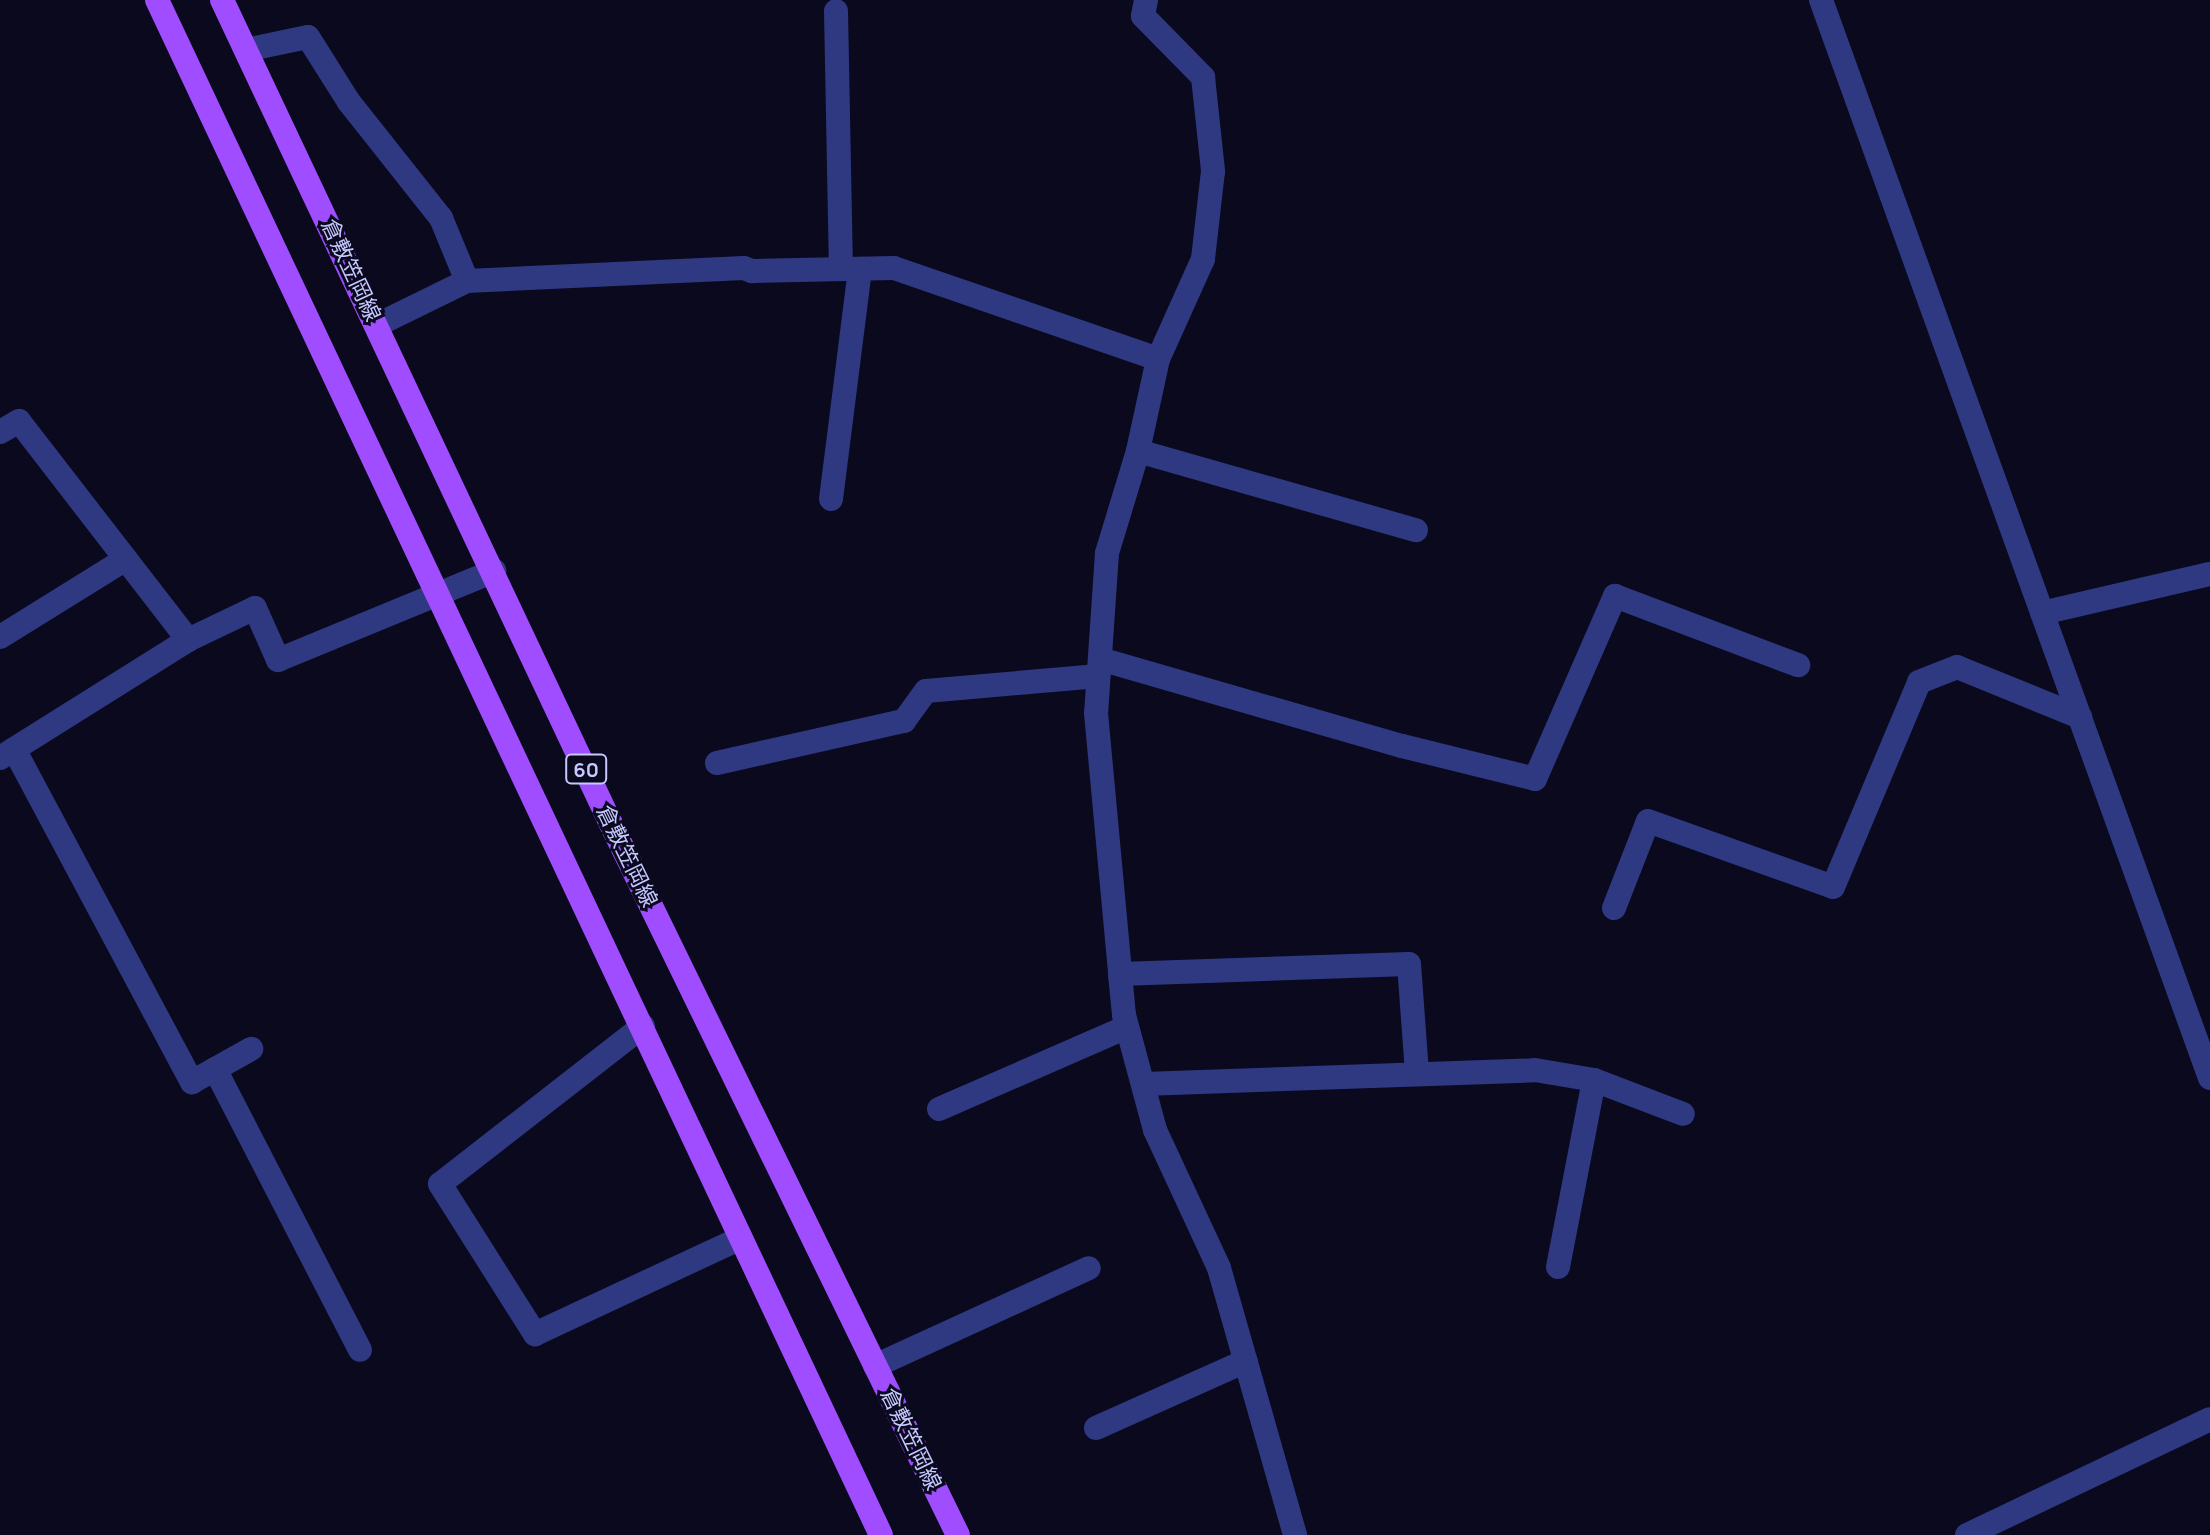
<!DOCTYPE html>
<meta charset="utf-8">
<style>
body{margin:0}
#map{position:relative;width:2210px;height:1535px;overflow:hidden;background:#0a091e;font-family:Manrope,"Noto Sans JP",sans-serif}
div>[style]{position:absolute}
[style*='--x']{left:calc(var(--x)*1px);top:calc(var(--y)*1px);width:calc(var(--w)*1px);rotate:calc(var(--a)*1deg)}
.minor>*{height:24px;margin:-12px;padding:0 12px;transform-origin:12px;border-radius:12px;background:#2f3982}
.major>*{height:24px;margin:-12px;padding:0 12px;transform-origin:12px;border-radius:12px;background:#9f4dff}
span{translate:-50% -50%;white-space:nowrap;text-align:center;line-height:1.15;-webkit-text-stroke:6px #0a091e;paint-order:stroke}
.shield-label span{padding:2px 6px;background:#0a091e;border:2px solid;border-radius:6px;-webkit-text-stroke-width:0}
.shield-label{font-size:20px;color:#c6c9ff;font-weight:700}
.street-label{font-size:22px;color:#c6c9ff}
</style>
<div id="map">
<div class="minor">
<div style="--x:1146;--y:0;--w:16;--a:101"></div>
<div style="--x:1143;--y:16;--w:86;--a:45.5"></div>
<div style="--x:1203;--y:77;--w:95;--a:83.9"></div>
<div style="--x:1213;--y:171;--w:89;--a:96.5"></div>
<div style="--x:1203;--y:259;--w:110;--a:114.2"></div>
<div style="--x:1158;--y:359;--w:94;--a:102.3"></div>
<div style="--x:1138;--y:451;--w:107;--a:106.9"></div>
<div style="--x:1107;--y:553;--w:160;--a:93.9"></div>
<div style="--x:1096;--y:713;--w:262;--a:84.7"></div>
<div style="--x:1120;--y:974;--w:41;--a:84.4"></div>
<div style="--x:1124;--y:1015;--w:119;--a:74.9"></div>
<div style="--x:1155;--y:1130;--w:152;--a:65.1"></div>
<div style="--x:1219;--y:1268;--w:278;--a:74.1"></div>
<div style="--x:1821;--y:0;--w:1146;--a:70.16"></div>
<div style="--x:836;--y:11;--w:258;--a:88.9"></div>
<div style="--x:246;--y:50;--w:63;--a:-11.8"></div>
<div style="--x:308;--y:37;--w:77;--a:57.8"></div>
<div style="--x:349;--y:102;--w:148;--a:51.6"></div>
<div style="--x:441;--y:218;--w:68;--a:67.6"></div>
<div style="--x:377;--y:325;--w:100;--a:-26.1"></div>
<div style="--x:467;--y:281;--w:277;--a:-2.7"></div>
<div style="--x:744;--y:268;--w:9;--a:21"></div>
<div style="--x:752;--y:271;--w:142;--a:-1.2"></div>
<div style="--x:894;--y:268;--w:279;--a:19"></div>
<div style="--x:0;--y:432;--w:22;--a:-30"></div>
<div style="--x:19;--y:421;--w:277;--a:52.3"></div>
<div style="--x:1138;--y:451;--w:289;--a:15.9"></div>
<div style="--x:831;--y:499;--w:232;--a:-82.8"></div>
<div style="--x:2042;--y:613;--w:172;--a:-13.1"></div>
<div style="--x:0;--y:637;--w:148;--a:-31.8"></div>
<div style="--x:1100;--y:659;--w:314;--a:16.1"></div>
<div style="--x:1402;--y:746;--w:137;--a:13.9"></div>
<div style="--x:1535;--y:779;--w:200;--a:-66.4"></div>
<div style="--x:1615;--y:596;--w:196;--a:20.7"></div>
<div style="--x:14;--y:749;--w:378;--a:61.9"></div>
<div style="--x:192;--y:1082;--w:68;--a:-29.2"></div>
<div style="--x:0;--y:758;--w:222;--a:-32.1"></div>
<div style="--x:188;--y:640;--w:74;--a:-25.5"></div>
<div style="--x:255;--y:608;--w:57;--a:66.1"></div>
<div style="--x:278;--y:660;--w:234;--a:-22.4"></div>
<div style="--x:717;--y:763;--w:192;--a:-12.7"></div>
<div style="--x:904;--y:721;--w:37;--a:-54"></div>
<div style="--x:926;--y:691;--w:173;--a:-5"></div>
<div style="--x:1614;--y:908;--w:93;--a:-68.7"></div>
<div style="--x:1648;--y:821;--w:196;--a:19.6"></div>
<div style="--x:1833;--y:887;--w:222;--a:-67.2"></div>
<div style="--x:1919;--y:682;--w:41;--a:-21.5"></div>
<div style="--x:1957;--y:667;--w:133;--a:22.1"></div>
<div style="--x:1120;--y:974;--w:289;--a:-2"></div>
<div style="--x:1409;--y:964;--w:110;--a:85.8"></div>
<div style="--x:643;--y:1026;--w:257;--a:142.1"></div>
<div style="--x:440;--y:1184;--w:178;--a:57.7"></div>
<div style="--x:535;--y:1334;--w:227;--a:-25"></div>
<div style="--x:215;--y:1069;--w:316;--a:62.7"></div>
<div style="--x:1143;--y:1084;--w:392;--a:-2"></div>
<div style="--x:1535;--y:1070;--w:60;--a:9.6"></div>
<div style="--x:1594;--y:1080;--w:95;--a:20.9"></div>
<div style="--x:939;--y:1109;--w:205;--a:-23.6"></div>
<div style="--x:1558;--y:1267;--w:190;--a:-79.1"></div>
<div style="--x:875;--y:1366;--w:235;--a:-24.6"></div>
<div style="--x:1096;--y:1428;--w:164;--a:-24.1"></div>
<div style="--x:1967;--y:1535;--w:269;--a:-25.5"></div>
</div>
<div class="major">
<div style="--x:157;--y:0;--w:1697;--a:64.75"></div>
<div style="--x:222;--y:0;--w:911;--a:64.73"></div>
<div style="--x:611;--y:824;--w:791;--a:63.99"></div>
</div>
<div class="shield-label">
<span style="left:586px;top:769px">60</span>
</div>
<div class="street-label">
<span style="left:351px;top:270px;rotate:65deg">倉敷笠岡線</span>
<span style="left:627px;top:856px;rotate:64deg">倉敷笠岡線</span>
<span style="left:911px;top:1439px;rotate:64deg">倉敷笠岡線</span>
</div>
</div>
